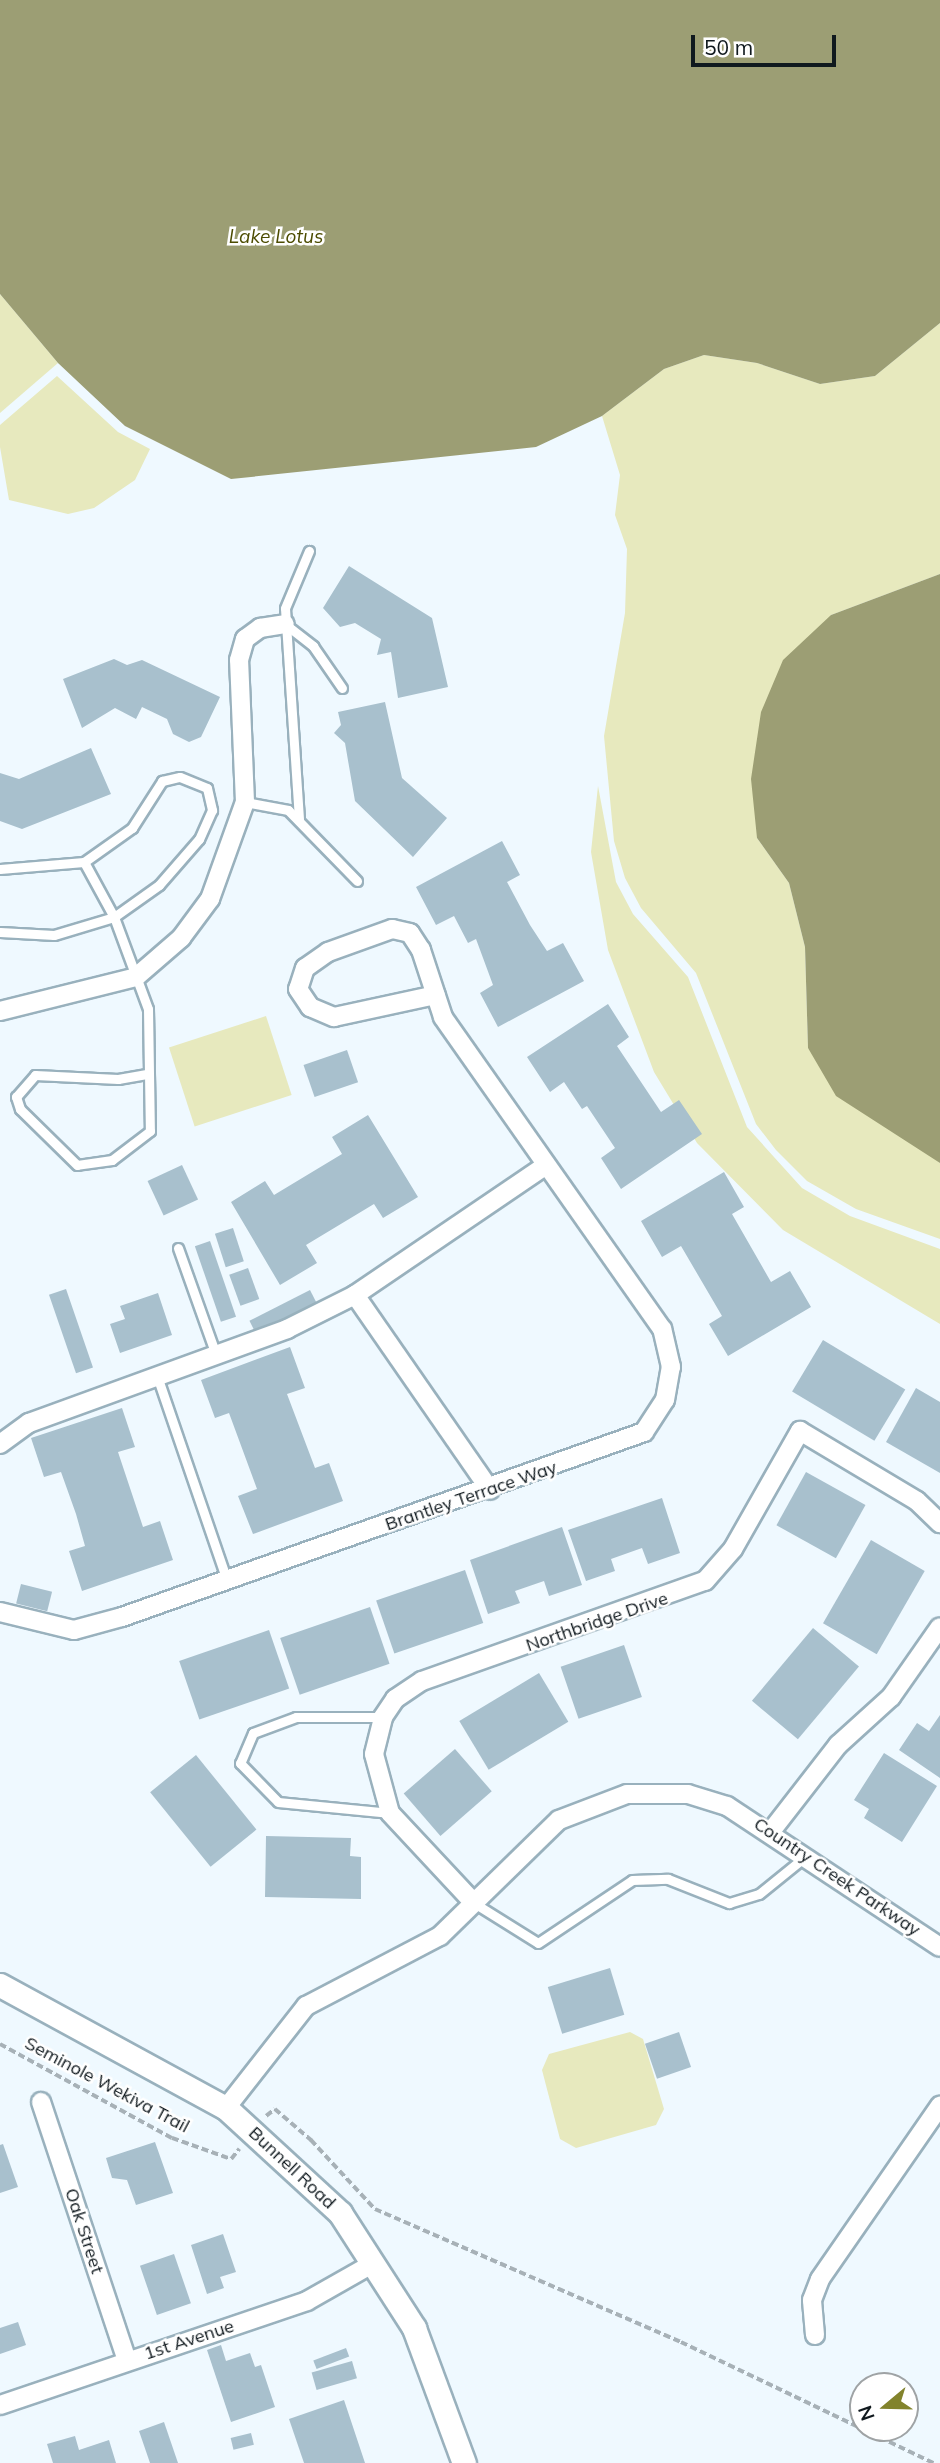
<!DOCTYPE html>
<style>
body{margin:0}
#map{position:relative;width:940px;height:2463px;overflow:hidden;background:#eff9ff;font-family:Mulish,sans-serif}
div>[style]{position:absolute}
[style*='--x']{left:calc(var(--x)*1px);top:calc(var(--y)*1px);width:calc(var(--w)*1px);rotate:calc(var(--a)*1deg)}
.green>*{inset:0;background:#e7e9be;transform-origin:0 0}
.water>*{inset:0;background:#9c9e74}
.building>*{inset:0;background:#a8c0cd;transform-origin:0 0}
.path>*{height:3.5px;margin-top:-1.75px;transform-origin:0;background:repeating-linear-gradient(90deg,#a7b1b7 0 7px,transparent 0 10.5px)}
.roads{filter:drop-shadow(2px 0 #99b1bd) drop-shadow(-2px 0 #99b1bd) drop-shadow(0 2px #99b1bd) drop-shadow(0 -2px #99b1bd)}
.lane>*{height:9px;margin:-4.5px;padding:0 4.5px;transform-origin:4.5px;border-radius:4.5px;background:#fff}
.street>*{height:18px;margin:-9px;padding:0 9px;transform-origin:9px;border-radius:9px;background:#fff}
.secondary>*{height:23px;margin:-11.5px;padding:0 11.5px;transform-origin:11.5px;border-radius:11.5px;background:#fff}
span{translate:-50% -50%;white-space:nowrap;text-align:center;line-height:1.15;-webkit-text-stroke:5px #fff;paint-order:stroke}
.street-label{font-size:18px;color:#10191e}
.water-label{font-size:19px;color:#4c4c01;font-style:italic}
.north{position:absolute;left:849px;top:2372px;width:70px;height:70px;box-sizing:border-box;background:#fff;border:2px solid #9fa3a5;border-radius:50%;rotate:251deg;font-size:19px;font-weight:700;line-height:28px;text-align:center;color:#10191e}
.north::after{content:'';display:block;margin:auto;width:24px;height:32px;background:#82832c;clip-path:polygon(50% 0,100% 100%,50% 72%,0 100%)}
.scale{position:absolute;left:691px;top:35px;width:145px;height:32px;box-sizing:border-box;border:4px solid #10191e;border-top:0;padding-left:9px;font-size:21px;line-height:24px;white-space:nowrap;color:#10191e;-webkit-text-stroke:5px #fff;paint-order:stroke}
</style>
<div id="map">
<div class="green">
<div style="clip-path:polygon(0 294px,58px 363px,0 413px)"></div>
<div style="clip-path:polygon(940px 323px,940px 574px,831px 615px,757px 838px,789px 883px,805px 947px,808px 1048px,940px 1163px,940px 1239px,856px 1209px,807px 1181px,776px 1150px,756px 1124px,696px 973px,641px 908px,625px 878px,614px 841px,604px 736px,625px 613px,627px 549px,615px 515px,620px 475px,602px 416px,664px 369px,704px 355px,757px 363px,820px 384px,875px 376px)"></div>
<div style="clip-path:polygon(57px 376px,118px 432px,150px 449px,135px 480px,94px 508px,68px 514px,9px 500px,0 447px,0 425px)"></div>
<div style="clip-path:polygon(598px 786px,616px 882px,633px 914px,688px 977px,747px 1127px,802px 1188px,850px 1216px,940px 1249px,940px 1324px,783px 1230px,697px 1143px,654px 1072px,608px 950px,591px 852px)"></div>
<div style="left:266px;top:1016px;width:83px;height:102px;rotate:72deg"></div>
<div style="clip-path:polygon(630px 2032px,643px 2039px,664px 2109px,656px 2125px,576px 2148px,560px 2139px,542px 2070px,549px 2054px)"></div>
</div>
<div class="water">
<div style="clip-path:polygon(0 0,940px 0,940px 323px,875px 376px,820px 384px,757px 363px,704px 355px,664px 369px,602px 416px,536px 447px,231px 479px,125px 426px,58px 363px,0 294px)"></div>
<div style="clip-path:polygon(940px 574px,940px 1163px,836px 1096px,808px 1048px,805px 947px,789px 883px,757px 838px,751px 779px,761px 712px,783px 660px,831px 615px)"></div>
</div>
<div class="building">
<div style="clip-path:polygon(349px 566px,432px 618px,448px 687px,398px 698px,391px 652px,377px 655px,381px 639px,355px 623px,340px 627px,323px 608px)"></div>
<div style="clip-path:polygon(114px 659px,127px 665px,142px 660px,220px 697px,201px 737px,189px 742px,173px 734px,167px 719px,142px 707px,136px 719px,115px 708px,82px 728px,63px 679px)"></div>
<div style="clip-path:polygon(385px 702px,402px 778px,447px 818px,413px 857px,355px 801px,345px 743px,334px 733px,341px 725px,338px 712px)"></div>
<div style="clip-path:polygon(91px 748px,111px 794px,22px 829px,0 821px,0 773px,19px 779px)"></div>
<div style="clip-path:polygon(502px 841px,520px 875px,507px 882px,530px 925px,547px 951px,563px 943px,584px 981px,498px 1027px,480px 993px,493px 985px,476px 939px,468px 943px,454px 916px,436px 925px,416px 887px)"></div>
<div style="clip-path:polygon(608px 1004px,629px 1037px,617px 1046px,661px 1112px,679px 1100px,702px 1134px,621px 1189px,601px 1158px,615px 1148px,587px 1106px,582px 1109px,564px 1082px,550px 1092px,527px 1057px)"></div>
<div style="left:347px;top:1050px;width:34px;height:46px;rotate:71deg"></div>
<div style="clip-path:polygon(368px 1115px,418px 1197px,383px 1218px,374px 1204px,306px 1245px,317px 1263px,280px 1285px,231px 1202px,265px 1181px,274px 1195px,342px 1154px,332px 1137px)"></div>
<div style="left:182px;top:1165px;width:38px;height:38px;rotate:65deg"></div>
<div style="clip-path:polygon(724px 1172px,744px 1207px,732px 1214px,771px 1282px,790px 1271px,811px 1307px,728px 1356px,709px 1324px,722px 1316px,681px 1246px,662px 1257px,641px 1221px)"></div>
<div style="left:233px;top:1228px;width:35px;height:19px;rotate:72deg"></div>
<div style="left:210px;top:1241px;width:80px;height:16px;rotate:71deg"></div>
<div style="left:248px;top:1268px;width:33px;height:20px;rotate:70deg"></div>
<div style="left:66px;top:1289px;width:83px;height:18px;rotate:71deg"></div>
<div style="left:310px;top:1290px;width:16px;height:68px;rotate:63deg"></div>
<div style="clip-path:polygon(158px 1293px,172px 1335px,120px 1353px,110px 1324px,125px 1319px,120px 1306px)"></div>
<div style="left:823px;top:1340px;width:96px;height:60px;rotate:31deg"></div>
<div style="clip-path:polygon(290px 1347px,305px 1388px,287px 1394px,315px 1468px,329px 1463px,343px 1501px,253px 1534px,238px 1496px,257px 1489px,229px 1413px,215px 1418px,201px 1380px)"></div>
<div style="clip-path:polygon(916px 1388px,940px 1402px,940px 1473px,886px 1442px)"></div>
<div style="clip-path:polygon(122px 1408px,135px 1447px,118px 1452px,143px 1527px,160px 1521px,173px 1560px,82px 1591px,69px 1551px,85px 1546px,76px 1514px,61px 1472px,44px 1477px,31px 1438px)"></div>
<div style="left:806px;top:1472px;width:68px;height:61px;rotate:29deg"></div>
<div style="clip-path:polygon(662px 1498px,680px 1553px,648px 1564px,642px 1548px,611px 1559px,615px 1571px,586px 1581px,568px 1530px)"></div>
<div style="clip-path:polygon(562px 1527px,582px 1585px,549px 1596px,544px 1581px,515px 1591px,520px 1603px,488px 1614px,470px 1560px)"></div>
<div style="left:871px;top:1540px;width:62px;height:96px;rotate:30deg"></div>
<div style="left:465px;top:1570px;width:56px;height:94px;rotate:71deg"></div>
<div style="left:21px;top:1584px;width:32px;height:20px;rotate:14deg"></div>
<div style="left:370px;top:1607px;width:60px;height:95px;rotate:71deg"></div>
<div style="left:813px;top:1628px;width:60px;height:95px;rotate:40deg"></div>
<div style="left:269px;top:1630px;width:62px;height:95px;rotate:71deg"></div>
<div style="left:624px;top:1645px;width:55px;height:67px;rotate:71deg"></div>
<div style="left:539px;top:1673px;width:57px;height:93px;rotate:59deg"></div>
<div style="clip-path:polygon(940px 1715px,940px 1778px,899px 1750px,917px 1723px,929px 1731px)"></div>
<div style="left:455px;top:1749px;width:56px;height:68px;rotate:49deg"></div>
<div style="clip-path:polygon(884px 1753px,937px 1786px,902px 1842px,864px 1818px,869px 1809px,854px 1800px)"></div>
<div style="left:196px;top:1755px;width:96px;height:59px;rotate:51deg"></div>
<div style="clip-path:polygon(266px 1836px,351px 1838px,350px 1856px,361px 1857px,361px 1899px,265px 1897px)"></div>
<div style="left:610px;top:1968px;width:49px;height:65px;rotate:73deg"></div>
<div style="left:679px;top:2032px;width:37px;height:36px;rotate:71deg"></div>
<div style="clip-path:polygon(155px 2142px,173px 2193px,136px 2205px,127px 2180px,112px 2178px,106px 2158px)"></div>
<div style="clip-path:polygon(3px 2144px,18px 2187px,0 2193px,0 2145px)"></div>
<div style="clip-path:polygon(223px 2234px,236px 2272px,220px 2277px,224px 2288px,207px 2294px,191px 2245px)"></div>
<div style="left:174px;top:2254px;width:52px;height:36px;rotate:71deg"></div>
<div style="clip-path:polygon(18px 2322px,26px 2345px,0 2354px,0 2328px)"></div>
<div style="clip-path:polygon(221px 2345px,226px 2361px,250px 2353px,255px 2367px,261px 2365px,275px 2407px,231px 2422px,207px 2350px)"></div>
<div style="left:346px;top:2348px;width:9px;height:35px;rotate:69deg"></div>
<div style="left:352px;top:2361px;width:18px;height:42px;rotate:74deg"></div>
<div style="clip-path:polygon(344px 2400px,365px 2463px,304px 2463px,289px 2419px)"></div>
<div style="clip-path:polygon(164px 2422px,178px 2463px,150px 2463px,139px 2431px)"></div>
<div style="left:251px;top:2433px;width:12px;height:21px;rotate:76deg"></div>
<div style="clip-path:polygon(75px 2436px,79px 2450px,109px 2440px,116px 2463px,53px 2463px,47px 2444px)"></div>
</div>
<div class="path">
<div style="--x:0;--y:2044;--w:196;--a:28.7"></div>
<div style="--x:172;--y:2138;--w:63;--a:19.6"></div>
<div style="--x:231;--y:2159;--w:13;--a:-51"></div>
<div style="--x:266;--y:2116;--w:11;--a:-38"></div>
<div style="--x:275;--y:2109;--w:48;--a:40.7"></div>
<div style="--x:311;--y:2140;--w:94;--a:47.2"></div>
<div style="--x:375;--y:2209;--w:334;--a:23.5"></div>
<div style="--x:681;--y:2342;--w:280;--a:25.6"></div>
</div>
<div class="roads">
<div class="lane">
<div style="--x:285;--y:624;--w:36;--a:38"></div>
<div style="--x:313;--y:646;--w:51;--a:55.4"></div>
<div style="--x:245;--y:802;--w:44;--a:10.5"></div>
<div style="--x:288;--y:810;--w:99;--a:45.8"></div>
<div style="--x:299;--y:819;--w:211;--a:-93.8"></div>
<div style="--x:285;--y:608;--w:62;--a:-67.2"></div>
<div style="--x:84;--y:862;--w:63;--a:61.4"></div>
<div style="--x:114;--y:917;--w:98;--a:69.7"></div>
<div style="--x:148;--y:1009;--w:122;--a:89.1"></div>
<div style="--x:150;--y:1131;--w:48;--a:142.7"></div>
<div style="--x:112;--y:1160;--w:35;--a:172"></div>
<div style="--x:77;--y:1165;--w:80;--a:-135.5"></div>
<div style="--x:20;--y:1109;--w:13;--a:-108"></div>
<div style="--x:16;--y:1097;--w:29;--a:-49"></div>
<div style="--x:35;--y:1075;--w:83;--a:2.8"></div>
<div style="--x:118;--y:1079;--w:29;--a:-10"></div>
<div style="--x:0;--y:869;--w:84;--a:-4.8"></div>
<div style="--x:84;--y:862;--w:59;--a:-35.3"></div>
<div style="--x:132;--y:828;--w:56;--a:-57.4"></div>
<div style="--x:162;--y:781;--w:18;--a:-13"></div>
<div style="--x:180;--y:777;--w:29;--a:22"></div>
<div style="--x:207;--y:788;--w:23;--a:77"></div>
<div style="--x:212;--y:810;--w:32;--a:114"></div>
<div style="--x:199;--y:839;--w:61;--a:131"></div>
<div style="--x:159;--y:885;--w:55;--a:144.6"></div>
<div style="--x:114;--y:917;--w:63;--a:163.3"></div>
<div style="--x:54;--y:935;--w:54;--a:-176.8"></div>
<div style="--x:178;--y:1248;--w:114;--a:70.4"></div>
<div style="--x:157;--y:1376;--w:216;--a:71.1"></div>
<div style="--x:383;--y:1717;--w:87;--a:180"></div>
<div style="--x:296;--y:1717;--w:46;--a:159.6"></div>
<div style="--x:253;--y:1733;--w:33;--a:113"></div>
<div style="--x:240;--y:1763;--w:54;--a:45.7"></div>
<div style="--x:278;--y:1802;--w:113;--a:5.6"></div>
<div style="--x:474;--y:1903;--w:75;--a:32"></div>
<div style="--x:538;--y:1943;--w:113;--a:-33.8"></div>
<div style="--x:632;--y:1880;--w:36;--a:-2"></div>
<div style="--x:668;--y:1879;--w:66;--a:21.5"></div>
<div style="--x:729;--y:1903;--w:31;--a:-17"></div>
<div style="--x:759;--y:1894;--w:60;--a:-39"></div>
</div>
<div class="street">
<div style="--x:0;--y:1011;--w:140;--a:-14"></div>
<div style="--x:136;--y:977;--w:60;--a:-40.9"></div>
<div style="--x:181;--y:938;--w:49;--a:-53.4"></div>
<div style="--x:210;--y:899;--w:103;--a:-70.2"></div>
<div style="--x:245;--y:802;--w:142;--a:-92.4"></div>
<div style="--x:239;--y:660;--w:22;--a:-74"></div>
<div style="--x:245;--y:639;--w:19;--a:-36"></div>
<div style="--x:260;--y:628;--w:25;--a:-9"></div>
<div style="--x:355;--y:1295;--w:237;--a:55.3"></div>
<div style="--x:0;--y:1444;--w:36;--a:-36"></div>
<div style="--x:29;--y:1423;--w:275;--a:-20"></div>
<div style="--x:287;--y:1329;--w:76;--a:-26.6"></div>
<div style="--x:355;--y:1295;--w:231;--a:-34.2"></div>
<div style="--x:0;--y:1612;--w:76;--a:13.7"></div>
<div style="--x:74;--y:1630;--w:50;--a:-15.2"></div>
<div style="--x:122;--y:1617;--w:554;--a:-19.51"></div>
<div style="--x:644;--y:1432;--w:38;--a:-57"></div>
<div style="--x:665;--y:1400;--w:34;--a:-80"></div>
<div style="--x:671;--y:1367;--w:39;--a:-103"></div>
<div style="--x:662;--y:1329;--w:381;--a:-125.1"></div>
<div style="--x:443;--y:1017;--w:71;--a:-108.2"></div>
<div style="--x:421;--y:950;--w:20;--a:-123"></div>
<div style="--x:410;--y:933;--w:18;--a:-167"></div>
<div style="--x:392;--y:929;--w:68;--a:160.2"></div>
<div style="--x:328;--y:952;--w:28;--a:145"></div>
<div style="--x:305;--y:968;--w:22;--a:108"></div>
<div style="--x:298;--y:989;--w:22;--a:56"></div>
<div style="--x:310;--y:1007;--w:26;--a:23"></div>
<div style="--x:334;--y:1017;--w:104;--a:-12.2"></div>
<div style="--x:772;--y:1830;--w:108;--a:-52.2"></div>
<div style="--x:838;--y:1745;--w:72;--a:-42.2"></div>
<div style="--x:891;--y:1697;--w:85;--a:-55"></div>
<div style="--x:474;--y:1903;--w:123;--a:-133"></div>
<div style="--x:390;--y:1813;--w:61;--a:-105.2"></div>
<div style="--x:374;--y:1754;--w:38;--a:-76"></div>
<div style="--x:383;--y:1717;--w:22;--a:-56"></div>
<div style="--x:395;--y:1699;--w:32;--a:-34"></div>
<div style="--x:422;--y:1681;--w:300;--a:-19.5"></div>
<div style="--x:705;--y:1581;--w:43;--a:-48.8"></div>
<div style="--x:733;--y:1549;--w:136;--a:-60.4"></div>
<div style="--x:800;--y:1431;--w:136;--a:30.9"></div>
<div style="--x:917;--y:1501;--w:32;--a:44"></div>
<div style="--x:41;--y:2102;--w:273;--a:71.6"></div>
<div style="--x:226;--y:2108;--w:130;--a:-51.9"></div>
<div style="--x:306;--y:2006;--w:151;--a:-27.6"></div>
<div style="--x:440;--y:1936;--w:166;--a:-44.3"></div>
<div style="--x:559;--y:1820;--w:73;--a:-20.9"></div>
<div style="--x:627;--y:1794;--w:61;--a:0"></div>
<div style="--x:688;--y:1794;--w:41;--a:17.1"></div>
<div style="--x:727;--y:1806;--w:255;--a:33.5"></div>
<div style="--x:815;--y:2335;--w:35;--a:-95"></div>
<div style="--x:812;--y:2300;--w:22;--a:-69"></div>
<div style="--x:820;--y:2279;--w:211;--a:-55.3"></div>
<div style="--x:0;--y:2405;--w:324;--a:-18.7"></div>
<div style="--x:307;--y:2301;--w:75;--a:-29.6"></div>
</div>
<div class="secondary">
<div style="--x:0;--y:1985;--w:257;--a:28.6"></div>
<div style="--x:226;--y:2108;--w:155;--a:42.6"></div>
<div style="--x:340;--y:2213;--w:137;--a:57.2"></div>
<div style="--x:414;--y:2328;--w:144;--a:69.7"></div>
</div>
</div>
<div class="street-label">
<span style="left:471px;top:1496px;rotate:-19deg">Brantley Terrace Way</span>
<span style="left:597px;top:1622px;rotate:-19deg">Northbridge Drive</span>
<span style="left:837px;top:1877px;rotate:34deg">Country Creek Parkway</span>
<span style="left:107px;top:2085px;rotate:28deg">Seminole Wekiva Trail</span>
<span style="left:292px;top:2168px;rotate:43deg">Bunnell Road</span>
<span style="left:84px;top:2231px;rotate:72deg">Oak Street</span>
<span style="left:189px;top:2340px;rotate:-18deg">1st Avenue</span>
</div>
<div class="water-label">
<span style="left:276px;top:237px">Lake Lotus</span>
</div>
<div class="north">N</div>
<div class="scale">50 m</div>
</div>
